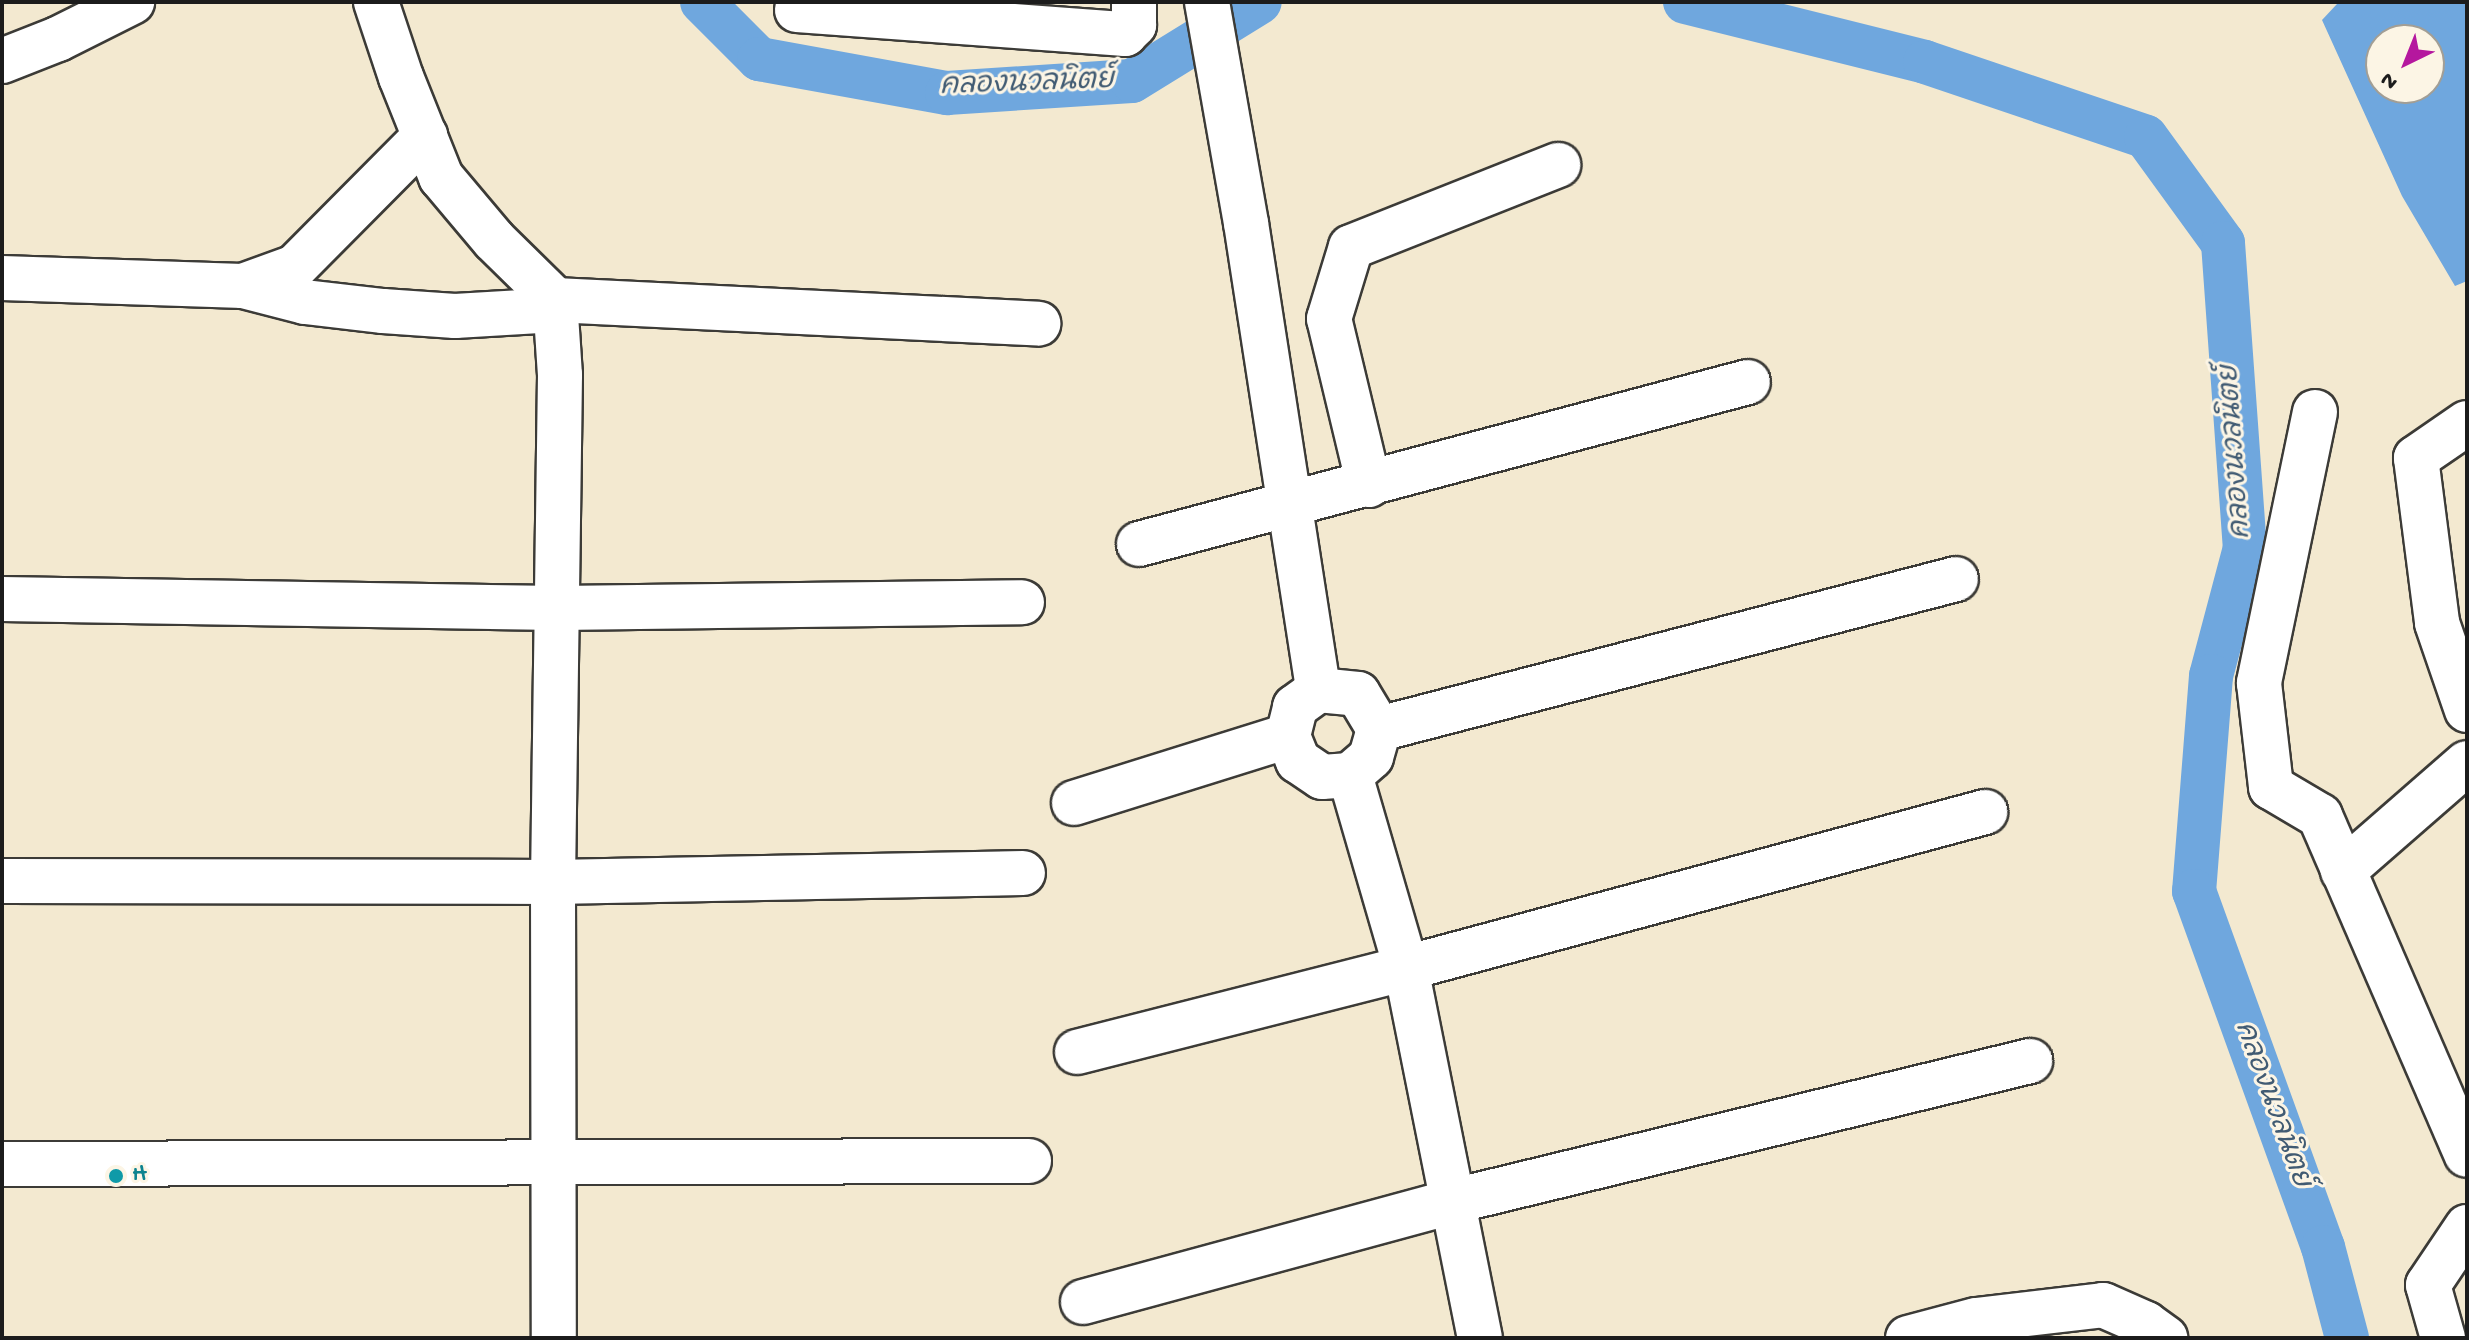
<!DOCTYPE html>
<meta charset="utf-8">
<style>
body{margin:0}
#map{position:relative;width:2469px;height:1340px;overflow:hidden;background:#f3e9d0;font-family:"Gochi Hand","Playpen Sans Thai",sans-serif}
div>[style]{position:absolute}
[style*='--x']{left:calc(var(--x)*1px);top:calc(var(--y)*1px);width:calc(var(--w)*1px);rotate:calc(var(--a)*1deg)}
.water>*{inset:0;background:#6fa7de}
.canal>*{height:44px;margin:-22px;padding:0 22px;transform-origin:22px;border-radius:22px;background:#6fa7de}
.roads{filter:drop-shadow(2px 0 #3c3b37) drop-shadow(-2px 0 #3c3b37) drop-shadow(0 2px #3c3b37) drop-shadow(0 -2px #3c3b37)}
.street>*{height:44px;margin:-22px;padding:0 22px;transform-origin:22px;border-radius:22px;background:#fff}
.dots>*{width:22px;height:22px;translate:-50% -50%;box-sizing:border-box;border:4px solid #fcf5e5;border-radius:50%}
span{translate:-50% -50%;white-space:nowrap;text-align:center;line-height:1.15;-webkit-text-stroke:6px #fcf5e5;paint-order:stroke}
.culture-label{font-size:26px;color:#0d838f}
.left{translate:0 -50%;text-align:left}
.water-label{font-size:28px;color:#415b73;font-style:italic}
.frame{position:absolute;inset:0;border:4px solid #1c1c1c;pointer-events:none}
.north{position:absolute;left:2365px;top:24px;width:80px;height:80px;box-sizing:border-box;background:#fcf5e5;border:2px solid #a29e95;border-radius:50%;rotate:223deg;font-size:22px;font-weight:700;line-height:32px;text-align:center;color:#1c1c1c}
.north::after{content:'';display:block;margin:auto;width:28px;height:36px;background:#b5179e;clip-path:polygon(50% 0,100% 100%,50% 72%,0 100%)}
</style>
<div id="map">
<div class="water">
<div style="clip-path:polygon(evenodd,2347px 2px,2467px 2px,2467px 281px,2455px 286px,2402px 196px,2322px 20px,2337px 4px,2347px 2px,2381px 40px,2429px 40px,2429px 88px,2381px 88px,2381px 40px)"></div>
</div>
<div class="canal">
<div style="--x:702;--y:2;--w:81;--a:45"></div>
<div style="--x:759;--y:59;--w:191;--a:10.3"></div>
<div style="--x:947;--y:93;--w:185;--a:-3.7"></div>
<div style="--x:1132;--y:81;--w:150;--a:-31.7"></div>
<div style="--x:1685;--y:2;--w:247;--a:14"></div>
<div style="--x:1925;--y:62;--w:233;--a:18.7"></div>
<div style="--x:2146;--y:137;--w:131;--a:54"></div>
<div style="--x:2223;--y:243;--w:306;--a:85.9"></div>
<div style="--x:2245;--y:548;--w:132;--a:104.9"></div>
<div style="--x:2211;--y:676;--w:216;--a:94.5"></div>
<div style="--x:2194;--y:891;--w:379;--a:70.1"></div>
<div style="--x:2323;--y:1247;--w:94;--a:75.2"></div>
</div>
<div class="roads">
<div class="street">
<div style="--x:376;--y:2;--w:79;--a:71.6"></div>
<div style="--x:401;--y:77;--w:108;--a:68.2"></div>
<div style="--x:441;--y:177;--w:82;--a:49.9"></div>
<div style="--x:494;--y:240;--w:86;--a:44.5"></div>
<div style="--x:555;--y:300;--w:75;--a:86.2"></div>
<div style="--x:560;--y:375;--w:507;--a:90.79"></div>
<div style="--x:553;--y:882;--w:456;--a:89.9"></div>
<div style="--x:1207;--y:2;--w:224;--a:80"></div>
<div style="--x:1246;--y:223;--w:473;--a:81.2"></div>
<div style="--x:797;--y:10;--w:329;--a:4.2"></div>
<div style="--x:1125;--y:34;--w:13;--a:-45"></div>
<div style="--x:1134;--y:25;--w:23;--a:-90"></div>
<div style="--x:2;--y:61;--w:60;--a:-21.4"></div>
<div style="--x:58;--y:39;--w:83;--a:-26.6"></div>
<div style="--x:2;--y:278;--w:241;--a:1.9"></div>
<div style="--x:243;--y:286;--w:55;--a:-20.1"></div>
<div style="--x:295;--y:267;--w:185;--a:-45.2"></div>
<div style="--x:243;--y:286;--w:64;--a:14.5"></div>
<div style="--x:305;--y:302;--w:79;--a:6.6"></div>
<div style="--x:383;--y:311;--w:72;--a:4"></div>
<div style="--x:455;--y:316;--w:101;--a:-3.4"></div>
<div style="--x:555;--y:300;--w:484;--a:2.8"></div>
<div style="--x:2315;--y:412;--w:277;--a:101.7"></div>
<div style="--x:2259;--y:683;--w:105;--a:83.4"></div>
<div style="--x:2271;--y:787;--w:57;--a:30.6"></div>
<div style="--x:2320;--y:816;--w:369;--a:66.6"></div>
<div style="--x:2467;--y:423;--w:62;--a:145.5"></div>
<div style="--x:2416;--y:458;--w:166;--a:82.7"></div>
<div style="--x:2437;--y:623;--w:92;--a:71"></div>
<div style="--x:1369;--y:485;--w:171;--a:-103.5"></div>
<div style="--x:1329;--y:319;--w:75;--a:-73"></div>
<div style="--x:1351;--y:247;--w:223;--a:-21.6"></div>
<div style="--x:1139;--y:544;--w:630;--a:-14.9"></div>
<div style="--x:2;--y:599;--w:556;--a:0.93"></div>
<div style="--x:558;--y:608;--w:464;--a:-0.7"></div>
<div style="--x:1318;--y:690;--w:40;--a:5.7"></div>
<div style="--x:1358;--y:694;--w:41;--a:59"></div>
<div style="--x:1379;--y:729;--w:29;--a:106"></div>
<div style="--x:1371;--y:757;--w:28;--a:139"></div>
<div style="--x:1350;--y:775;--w:28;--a:176"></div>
<div style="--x:1322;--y:777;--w:29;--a:-146"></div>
<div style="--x:1298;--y:761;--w:27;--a:-112"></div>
<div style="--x:1288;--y:736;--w:30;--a:-76"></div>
<div style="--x:1295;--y:707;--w:29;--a:-36"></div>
<div style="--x:1379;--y:729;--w:596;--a:-14.57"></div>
<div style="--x:1350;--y:775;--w:201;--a:73.8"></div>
<div style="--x:1406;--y:968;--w:377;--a:78.7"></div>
<div style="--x:1074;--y:803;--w:224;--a:-17.4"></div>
<div style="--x:2343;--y:871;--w:164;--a:-41.1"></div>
<div style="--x:2;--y:881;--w:551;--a:0.1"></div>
<div style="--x:553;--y:882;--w:470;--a:-1.1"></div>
<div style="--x:1077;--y:1052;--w:340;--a:-14.3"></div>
<div style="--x:1406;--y:968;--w:600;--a:-15.08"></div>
<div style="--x:2;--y:1164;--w:1027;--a:-0.17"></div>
<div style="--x:1083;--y:1302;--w:385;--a:-15.2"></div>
<div style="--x:1454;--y:1201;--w:593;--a:-13.66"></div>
<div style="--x:1908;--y:1338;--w:70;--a:-14.8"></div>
<div style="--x:1976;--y:1320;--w:128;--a:-6.7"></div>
<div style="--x:2103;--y:1305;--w:47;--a:23.8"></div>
<div style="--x:2146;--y:1324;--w:24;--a:36"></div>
<div style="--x:2443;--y:1338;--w:55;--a:-105.8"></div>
<div style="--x:2428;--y:1285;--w:70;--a:-56.1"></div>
</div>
</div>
<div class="dots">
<div style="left:116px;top:1176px;background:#0f9aa8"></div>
</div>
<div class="culture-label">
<span class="left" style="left:132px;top:1176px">H</span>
</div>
<div class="water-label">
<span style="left:1027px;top:85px;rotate:-2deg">คลองนวลนิตย์</span>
<span style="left:2237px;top:452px;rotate:-94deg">คลองนวลนิตย์</span>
<span style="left:2271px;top:1105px;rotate:70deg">คลองนวลนิตย์</span>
</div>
<div class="frame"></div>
<div class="north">N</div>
</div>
